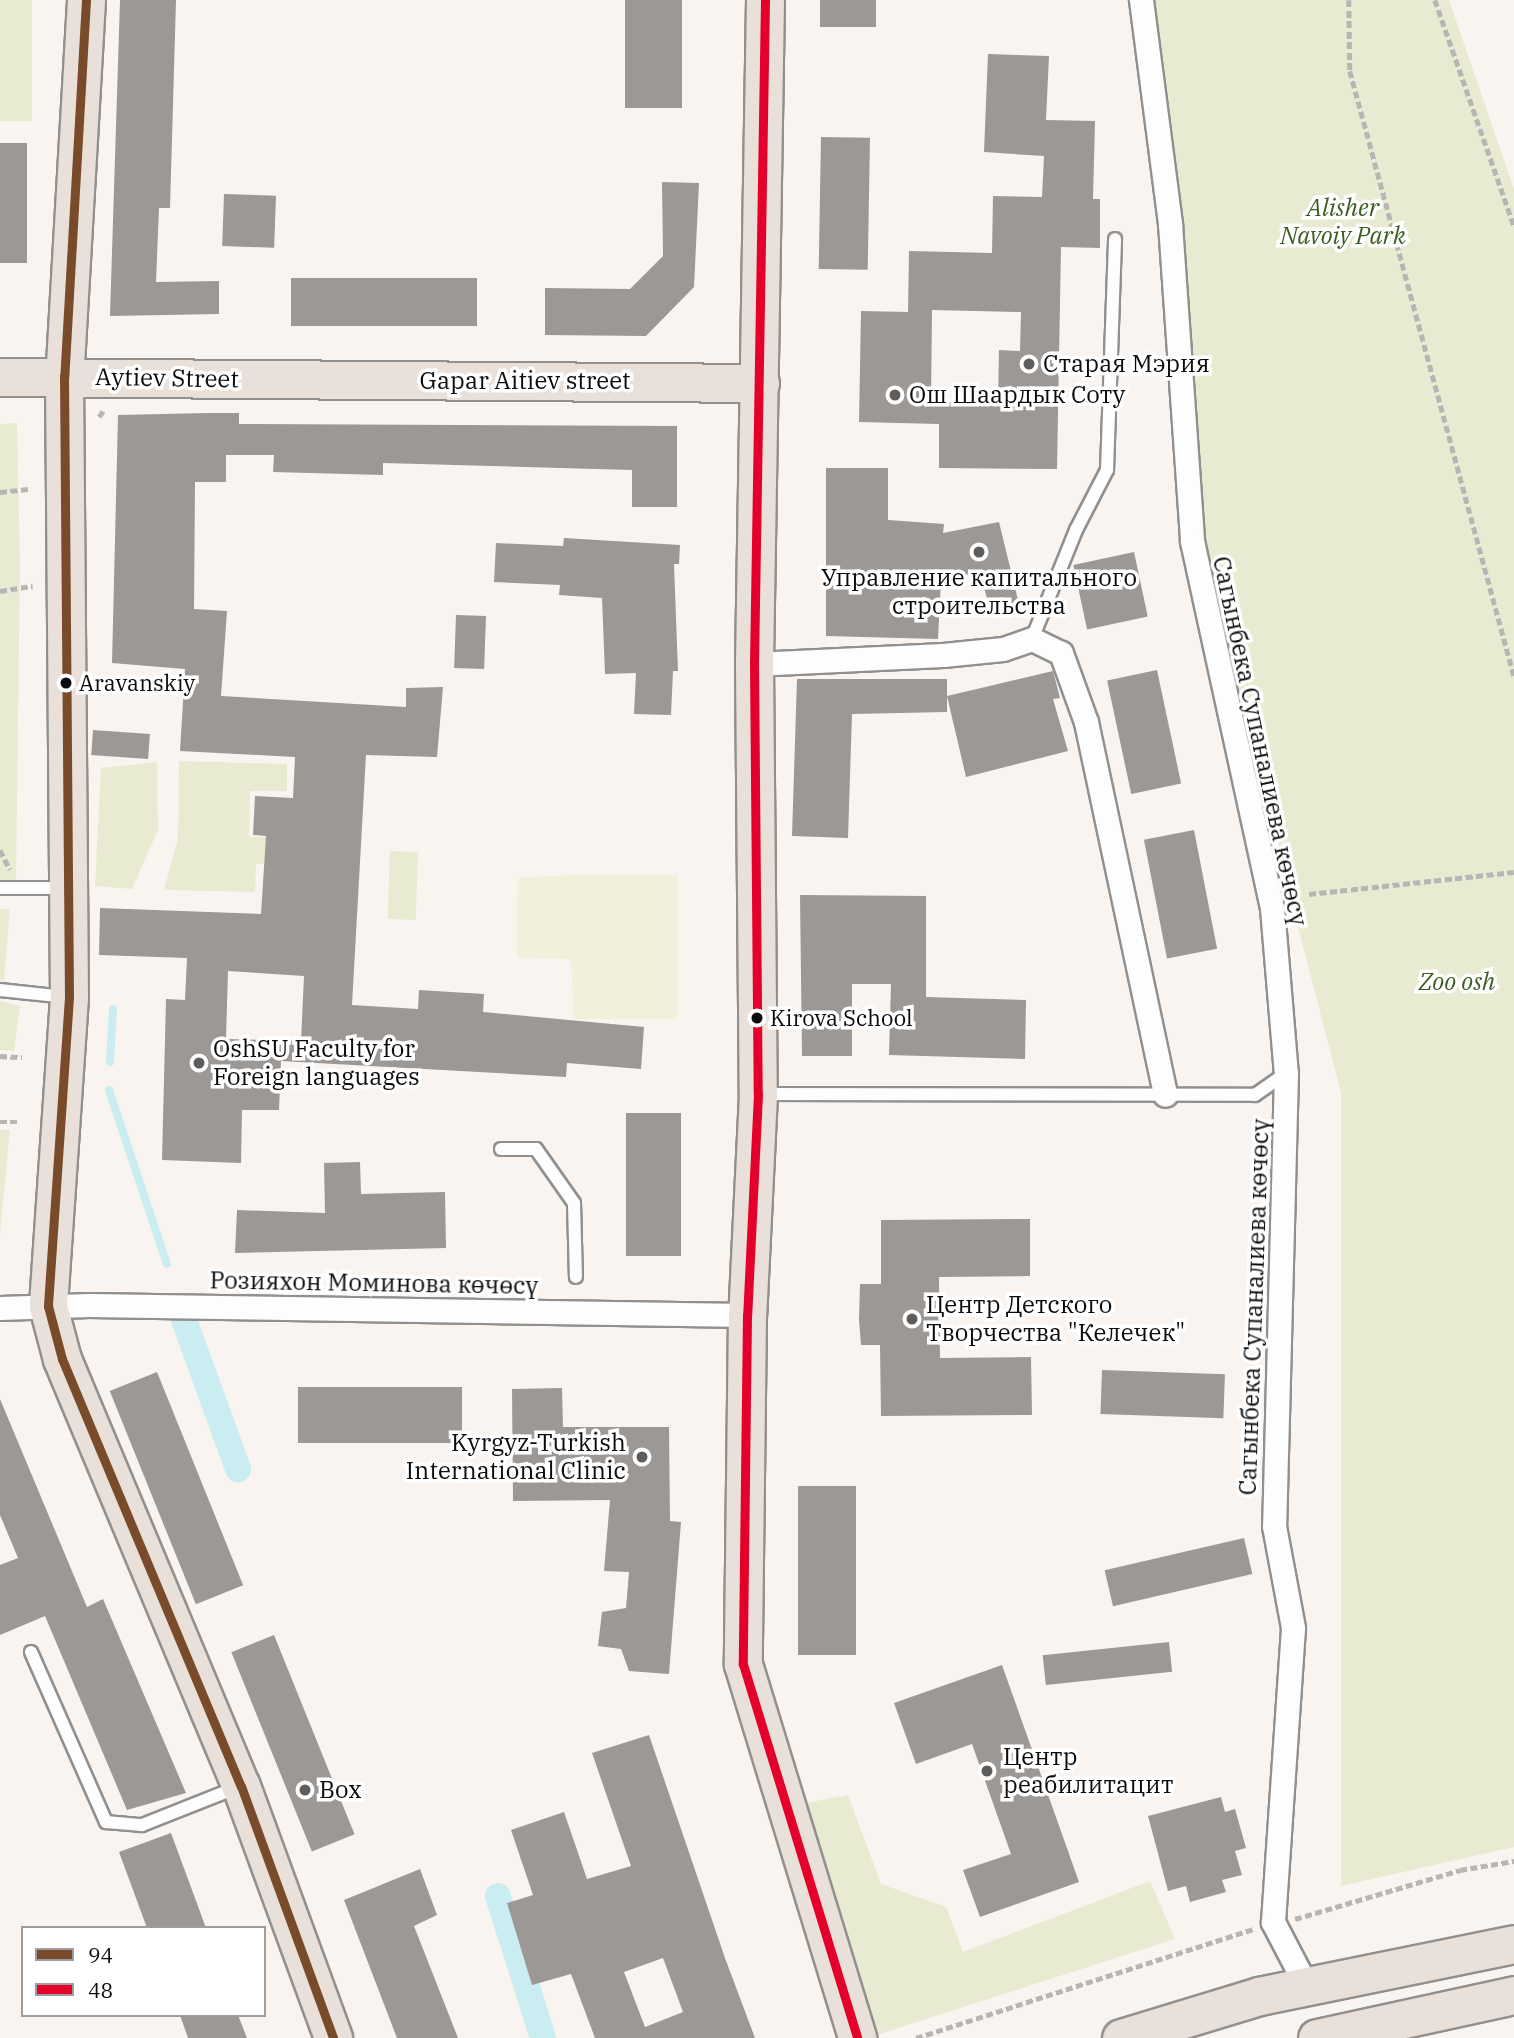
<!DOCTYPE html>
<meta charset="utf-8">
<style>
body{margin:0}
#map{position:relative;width:1514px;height:2038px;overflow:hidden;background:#f9f4ef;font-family:"IBM Plex Serif",serif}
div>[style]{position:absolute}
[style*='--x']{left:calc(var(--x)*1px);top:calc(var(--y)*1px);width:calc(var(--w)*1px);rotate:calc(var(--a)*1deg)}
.green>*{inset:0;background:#e8ebd1;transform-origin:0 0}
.pitch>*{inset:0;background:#f1f0da}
.stream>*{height:8px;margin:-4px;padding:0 4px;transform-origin:4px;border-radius:4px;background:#c9edf0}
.canal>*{height:26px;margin:-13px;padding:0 13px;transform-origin:13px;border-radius:13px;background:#c9edf0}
.building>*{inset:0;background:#9c9895;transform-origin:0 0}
.path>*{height:4.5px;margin-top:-2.25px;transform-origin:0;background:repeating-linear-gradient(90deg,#b7b6b5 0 7px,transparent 0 10.5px)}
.roads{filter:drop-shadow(2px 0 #92908e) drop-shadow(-2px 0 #92908e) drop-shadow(0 2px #92908e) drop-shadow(0 -2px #92908e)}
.lane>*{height:12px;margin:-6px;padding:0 6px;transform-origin:6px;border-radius:6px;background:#fefdfd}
.street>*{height:23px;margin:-11.5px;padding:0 11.5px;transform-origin:11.5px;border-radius:11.5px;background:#fefdfd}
.primary>*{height:37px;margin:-18.5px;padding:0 18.5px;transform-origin:18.5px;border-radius:18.5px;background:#e9e0d9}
.bus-1>*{height:9px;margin:-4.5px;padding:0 4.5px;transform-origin:4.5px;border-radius:4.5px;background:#7a4b2a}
.bus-2>*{height:9px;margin:-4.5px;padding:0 4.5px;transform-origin:4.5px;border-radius:4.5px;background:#e4002b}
.dots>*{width:19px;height:19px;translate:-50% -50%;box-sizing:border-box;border:4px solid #fff;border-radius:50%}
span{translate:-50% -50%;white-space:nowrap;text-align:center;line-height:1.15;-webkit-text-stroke:7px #fff;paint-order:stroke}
.bus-label{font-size:22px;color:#0b0b0b}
.left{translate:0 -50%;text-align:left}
.park-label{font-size:24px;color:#3e5c22;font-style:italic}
.poi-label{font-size:24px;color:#0b0b0b}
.right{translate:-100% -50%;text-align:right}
.street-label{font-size:24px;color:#0b0b0b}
.legend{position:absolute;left:21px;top:1926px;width:245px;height:91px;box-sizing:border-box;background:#fff;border:2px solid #9d9d9d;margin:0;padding:9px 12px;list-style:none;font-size:21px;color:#0b0b0b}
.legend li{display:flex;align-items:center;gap:14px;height:35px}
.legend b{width:35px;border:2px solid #9d9d9d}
</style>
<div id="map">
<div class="green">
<div style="left:0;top:0;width:32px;height:121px"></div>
<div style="clip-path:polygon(1156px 0,1449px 0,1514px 189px,1514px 1847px,1341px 1886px,1341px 1093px,1200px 548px,1155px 53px)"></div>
<div style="clip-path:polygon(17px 423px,20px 564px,16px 881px,0 881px,0 424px)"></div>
<div style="clip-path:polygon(179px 761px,287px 764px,287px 791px,250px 791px,249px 837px,284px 837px,283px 864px,256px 864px,255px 892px,164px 890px,178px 839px)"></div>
<div style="clip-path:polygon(157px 762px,158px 830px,132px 889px,95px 886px,101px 768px)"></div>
<div style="left:390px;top:851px;width:28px;height:68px;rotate:2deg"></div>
<div style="clip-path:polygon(0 909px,10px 909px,4px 980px,0 980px)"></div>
<div style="clip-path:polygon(0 1001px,20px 1006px,14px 1051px,0 1050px)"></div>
<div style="clip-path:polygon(0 1130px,10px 1130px,0 1234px)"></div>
<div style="clip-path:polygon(848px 1795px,881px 1884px,946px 1907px,963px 1952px,1150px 1881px,1175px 1939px,870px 2037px,806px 1803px)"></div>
</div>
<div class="pitch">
<div style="clip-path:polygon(571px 875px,677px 875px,677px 1019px,574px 1019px,571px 959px,517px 958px,518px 878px)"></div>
</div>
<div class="stream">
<div style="--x:110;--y:1062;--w:53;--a:-86.8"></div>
<div style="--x:109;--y:1090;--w:183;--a:71.6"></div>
</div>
<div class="canal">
<div style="--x:183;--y:1317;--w:162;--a:70.1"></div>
<div style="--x:498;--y:1896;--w:149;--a:72.4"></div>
</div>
<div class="building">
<div style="clip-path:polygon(120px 0,176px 0,170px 208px,159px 208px,156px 282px,219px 281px,219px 314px,110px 316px)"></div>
<div style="left:625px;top:0;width:57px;height:108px"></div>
<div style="left:820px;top:0;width:56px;height:27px"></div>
<div style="clip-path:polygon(evenodd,988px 54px,1049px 56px,1046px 120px,1095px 121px,1093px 199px,1100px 199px,1100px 248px,1061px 247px,1057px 469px,939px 468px,939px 424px,859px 422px,861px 311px,908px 312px,909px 251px,992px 253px,993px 196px,1042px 197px,1044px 156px,984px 152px,988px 54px,932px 310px,1021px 312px,1020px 351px,999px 350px,998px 403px,931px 402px,932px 310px)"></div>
<div style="left:821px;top:137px;width:49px;height:132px;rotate:1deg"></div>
<div style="left:0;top:143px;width:27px;height:120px"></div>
<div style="clip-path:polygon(662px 182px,699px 183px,694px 287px,646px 336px,545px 335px,545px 288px,630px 289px,663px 256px)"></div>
<div style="left:224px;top:194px;width:52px;height:52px;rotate:2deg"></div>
<div style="left:477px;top:278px;width:48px;height:186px;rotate:90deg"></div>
<div style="clip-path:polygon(evenodd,208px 413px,239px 413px,239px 424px,677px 426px,677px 507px,632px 507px,632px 470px,383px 463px,383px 475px,273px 472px,274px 455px,226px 455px,226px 482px,195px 482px,194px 609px,227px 611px,221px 696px,406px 707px,406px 688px,443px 687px,437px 757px,366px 755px,352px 1005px,418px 1009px,419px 990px,484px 994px,483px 1012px,644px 1027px,641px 1069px,567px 1063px,566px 1077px,281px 1061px,279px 1110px,242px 1110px,241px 1163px,162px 1160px,166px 999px,185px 1000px,187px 958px,99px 955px,100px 908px,261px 914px,266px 836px,253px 835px,255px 796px,293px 798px,295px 757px,180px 751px,185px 669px,112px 663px,118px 415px,208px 413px,228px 971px,304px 976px,301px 1041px,226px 1039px,228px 971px)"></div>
<div style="clip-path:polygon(826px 468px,888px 468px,888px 520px,944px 524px,943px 533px,999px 522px,1019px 604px,990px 610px,980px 572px,941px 580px,938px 639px,826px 636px)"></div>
<div style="clip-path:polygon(564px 538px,680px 545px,679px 564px,674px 564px,678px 671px,673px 671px,671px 715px,634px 714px,636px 673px,605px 674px,602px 598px,559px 595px,560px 585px,494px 582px,496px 543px,563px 546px)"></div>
<div style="left:1134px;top:552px;width:66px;height:62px;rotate:78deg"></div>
<div style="left:456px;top:615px;width:30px;height:53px;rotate:2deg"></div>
<div style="left:1157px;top:670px;width:116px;height:51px;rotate:78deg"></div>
<div style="clip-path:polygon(1053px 671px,1060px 698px,1053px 699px,1068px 751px,966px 777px,947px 696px)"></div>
<div style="clip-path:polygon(797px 679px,947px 679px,947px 712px,852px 714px,848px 838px,792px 836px)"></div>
<div style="left:93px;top:730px;width:57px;height:25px;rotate:4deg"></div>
<div style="left:1194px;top:830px;width:121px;height:51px;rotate:79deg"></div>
<div style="clip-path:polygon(800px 895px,926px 896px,926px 997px,1026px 1000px,1025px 1059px,889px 1055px,891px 984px,852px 984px,852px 1056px,802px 1056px)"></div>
<div style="left:626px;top:1113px;width:55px;height:143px"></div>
<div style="clip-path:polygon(360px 1162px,361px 1194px,445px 1192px,446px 1248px,235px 1253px,237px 1210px,325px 1213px,324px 1163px)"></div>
<div style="clip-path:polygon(1030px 1219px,1030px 1276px,939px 1277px,940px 1358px,1031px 1357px,1032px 1415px,881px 1416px,880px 1345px,861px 1345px,859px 1320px,860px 1284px,881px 1284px,881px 1220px)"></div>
<div style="left:1102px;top:1370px;width:123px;height:44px;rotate:2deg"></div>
<div style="left:157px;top:1372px;width:230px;height:51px;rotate:68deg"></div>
<div style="left:298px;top:1387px;width:164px;height:56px"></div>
<div style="clip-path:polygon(562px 1388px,563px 1427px,669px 1427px,670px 1521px,681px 1522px,669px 1674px,629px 1671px,621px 1649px,598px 1646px,602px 1612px,626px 1608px,629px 1572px,604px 1571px,610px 1500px,513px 1501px,512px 1389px)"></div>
<div style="clip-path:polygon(0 1399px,87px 1607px,103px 1599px,186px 1793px,127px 1810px,45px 1616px,0 1635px,0 1565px,18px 1558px,0 1515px)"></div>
<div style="left:798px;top:1486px;width:58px;height:169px"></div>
<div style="left:1244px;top:1538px;width:37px;height:143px;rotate:77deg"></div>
<div style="left:274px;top:1635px;width:215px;height:46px;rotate:68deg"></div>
<div style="left:1169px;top:1642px;width:30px;height:127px;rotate:84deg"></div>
<div style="clip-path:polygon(1002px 1665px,1079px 1882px,980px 1917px,963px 1870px,1011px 1854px,972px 1744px,916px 1764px,894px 1703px)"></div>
<div style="clip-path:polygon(evenodd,649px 1735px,725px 1958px,755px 2038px,595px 2038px,571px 1974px,532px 1985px,507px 1903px,533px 1895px,511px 1830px,564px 1812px,587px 1879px,631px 1866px,592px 1753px,649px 1735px,663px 1958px,683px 2012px,645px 2027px,624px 1972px,663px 1958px)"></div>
<div style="clip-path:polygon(1221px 1797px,1225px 1812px,1235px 1809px,1246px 1848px,1235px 1851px,1242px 1875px,1222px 1880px,1226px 1892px,1190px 1902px,1186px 1886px,1168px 1891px,1148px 1816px)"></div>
<div style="clip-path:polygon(171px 1833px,206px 1928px,147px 1928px,119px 1852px)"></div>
<div style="clip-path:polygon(420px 1869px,437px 1915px,414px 1926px,458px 2038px,397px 2038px,344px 1900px)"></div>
<div style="clip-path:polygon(180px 2015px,238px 2015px,247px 2038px,188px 2038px)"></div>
</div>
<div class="path">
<div style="--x:1349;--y:0;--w:71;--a:89.2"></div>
<div style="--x:1350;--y:71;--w:627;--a:74.83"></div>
<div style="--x:1435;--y:0;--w:239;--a:70.7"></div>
<div style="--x:99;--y:417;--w:9;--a:-58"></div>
<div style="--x:0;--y:492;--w:28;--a:-6"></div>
<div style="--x:0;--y:591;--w:33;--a:-9"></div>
<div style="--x:0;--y:850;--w:22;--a:63"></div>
<div style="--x:1309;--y:894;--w:206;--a:-6.1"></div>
<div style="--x:0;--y:1056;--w:22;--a:3"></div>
<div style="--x:0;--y:1122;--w:20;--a:0"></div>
<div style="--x:1295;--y:1919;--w:172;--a:-16.5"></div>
<div style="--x:1460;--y:1870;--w:55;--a:-9.5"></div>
<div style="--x:916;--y:2038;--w:354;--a:-17.9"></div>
</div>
<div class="roads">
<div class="lane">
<div style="--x:1032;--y:639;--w:118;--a:-68"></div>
<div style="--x:1076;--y:530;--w:68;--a:-62.7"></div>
<div style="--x:1107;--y:470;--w:231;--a:-88"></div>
<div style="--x:0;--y:888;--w:65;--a:0"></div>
<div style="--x:0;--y:990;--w:65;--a:6.1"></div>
<div style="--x:762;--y:1094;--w:493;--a:0.1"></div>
<div style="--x:1255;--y:1095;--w:38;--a:-35"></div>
<div style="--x:501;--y:1149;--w:35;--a:0"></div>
<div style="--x:536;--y:1149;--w:66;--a:54.9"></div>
<div style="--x:574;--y:1203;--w:74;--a:88.5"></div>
<div style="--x:31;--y:1652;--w:186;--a:66.2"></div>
<div style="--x:106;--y:1822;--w:36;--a:5"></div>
<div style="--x:142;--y:1825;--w:103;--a:-21.6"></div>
</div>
<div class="street">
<div style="--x:1141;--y:0;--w:226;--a:82.6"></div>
<div style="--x:1170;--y:224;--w:318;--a:86"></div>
<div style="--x:1192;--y:541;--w:376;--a:77.7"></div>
<div style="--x:1272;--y:908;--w:166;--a:85.2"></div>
<div style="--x:1286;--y:1073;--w:453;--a:91.5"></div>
<div style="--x:1274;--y:1526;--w:104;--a:79.4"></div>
<div style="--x:1293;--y:1628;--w:295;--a:93.9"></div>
<div style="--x:1273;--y:1922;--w:73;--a:62.4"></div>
<div style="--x:754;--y:664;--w:189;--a:-2.7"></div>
<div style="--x:943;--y:655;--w:60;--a:-5.7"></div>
<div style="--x:1003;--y:649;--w:31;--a:-19"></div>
<div style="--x:1032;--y:639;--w:32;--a:26"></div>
<div style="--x:1061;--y:653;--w:73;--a:70.1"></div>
<div style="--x:1086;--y:722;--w:381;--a:78"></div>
<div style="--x:0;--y:1308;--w:89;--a:-1.9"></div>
<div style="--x:89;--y:1305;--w:658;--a:0.87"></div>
</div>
<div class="primary">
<div style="--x:86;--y:0;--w:377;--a:93.3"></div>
<div style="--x:64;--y:376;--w:621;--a:89.54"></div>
<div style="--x:69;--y:997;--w:310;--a:93.9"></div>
<div style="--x:48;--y:1306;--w:55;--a:75.2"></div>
<div style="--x:62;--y:1359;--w:463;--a:67.3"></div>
<div style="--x:241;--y:1786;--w:268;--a:69.9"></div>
<div style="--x:765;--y:0;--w:664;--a:90.95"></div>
<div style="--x:754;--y:664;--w:430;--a:89.5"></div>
<div style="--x:758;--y:1094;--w:221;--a:92.8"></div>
<div style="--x:747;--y:1315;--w:349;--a:90.7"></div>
<div style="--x:743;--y:1664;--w:391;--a:73"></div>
<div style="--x:0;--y:377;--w:760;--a:0.45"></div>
<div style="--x:1121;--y:2038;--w:144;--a:-16.9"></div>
<div style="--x:1259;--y:1996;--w:260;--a:-11.5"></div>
<div style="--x:1317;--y:2038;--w:202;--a:-12.3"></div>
</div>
</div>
<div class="bus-1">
<div style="--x:86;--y:0;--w:377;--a:93.3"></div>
<div style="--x:64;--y:376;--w:621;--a:89.54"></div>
<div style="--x:69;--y:997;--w:310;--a:93.9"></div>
<div style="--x:48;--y:1306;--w:55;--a:75.2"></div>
<div style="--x:62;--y:1359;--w:463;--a:67.3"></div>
<div style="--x:241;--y:1786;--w:268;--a:69.9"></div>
</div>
<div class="bus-2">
<div style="--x:765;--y:0;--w:664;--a:90.95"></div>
<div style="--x:754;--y:664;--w:430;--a:89.5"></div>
<div style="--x:758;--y:1094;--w:221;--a:92.8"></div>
<div style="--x:747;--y:1315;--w:349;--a:90.7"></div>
<div style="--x:743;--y:1664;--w:391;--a:73"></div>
</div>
<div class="dots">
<div style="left:1029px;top:364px;background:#5e5d5b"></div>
<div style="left:895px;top:395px;background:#5e5d5b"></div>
<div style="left:979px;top:552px;background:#5e5d5b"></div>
<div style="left:66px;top:683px;background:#0b0b0b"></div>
<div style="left:757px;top:1018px;background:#0b0b0b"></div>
<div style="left:199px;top:1063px;background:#5e5d5b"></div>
<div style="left:912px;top:1319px;background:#5e5d5b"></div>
<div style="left:642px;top:1457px;background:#5e5d5b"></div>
<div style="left:987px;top:1771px;background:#5e5d5b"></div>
<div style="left:305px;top:1790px;background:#5e5d5b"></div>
</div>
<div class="bus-label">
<span class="left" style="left:79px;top:683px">Aravanskiy</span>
<span class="left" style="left:770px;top:1018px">Kirova School</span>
</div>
<div class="park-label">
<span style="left:1343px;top:222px">Alisher<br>Navoiy Park</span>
<span style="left:1457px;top:982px">Zoo osh</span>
</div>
<div class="poi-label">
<span class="left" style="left:1043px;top:364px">Старая Мэрия</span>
<span class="left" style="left:909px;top:395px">Ош Шаардык Соту</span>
<span style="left:979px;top:592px">Управление капитального<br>строительства</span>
<span class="left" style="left:213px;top:1063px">OshSU Faculty for<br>Foreign languages</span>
<span class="left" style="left:926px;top:1319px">Центр Детского<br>Творчества "Келечек"</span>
<span class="right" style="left:626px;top:1457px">Kyrgyz-Turkish<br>International Clinic</span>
<span class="left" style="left:1003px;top:1771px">Центр<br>реабилитацит</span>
<span class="left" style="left:319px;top:1790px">Box</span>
</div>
<div class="street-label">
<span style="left:167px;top:378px;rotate:1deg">Aytiev Street</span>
<span style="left:525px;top:381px">Gapar Aitiev street</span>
<span style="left:1260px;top:741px;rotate:78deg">Сагынбека Супаналиева көчөсү</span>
<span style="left:374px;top:1283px;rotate:1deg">Розияхон Моминова көчөсү</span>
<span style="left:1254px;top:1307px;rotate:-88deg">Сагынбека Супаналиева көчөсү</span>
</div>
<ul class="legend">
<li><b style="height:9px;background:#7a4b2a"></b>94</li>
<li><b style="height:9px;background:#e4002b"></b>48</li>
</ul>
</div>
